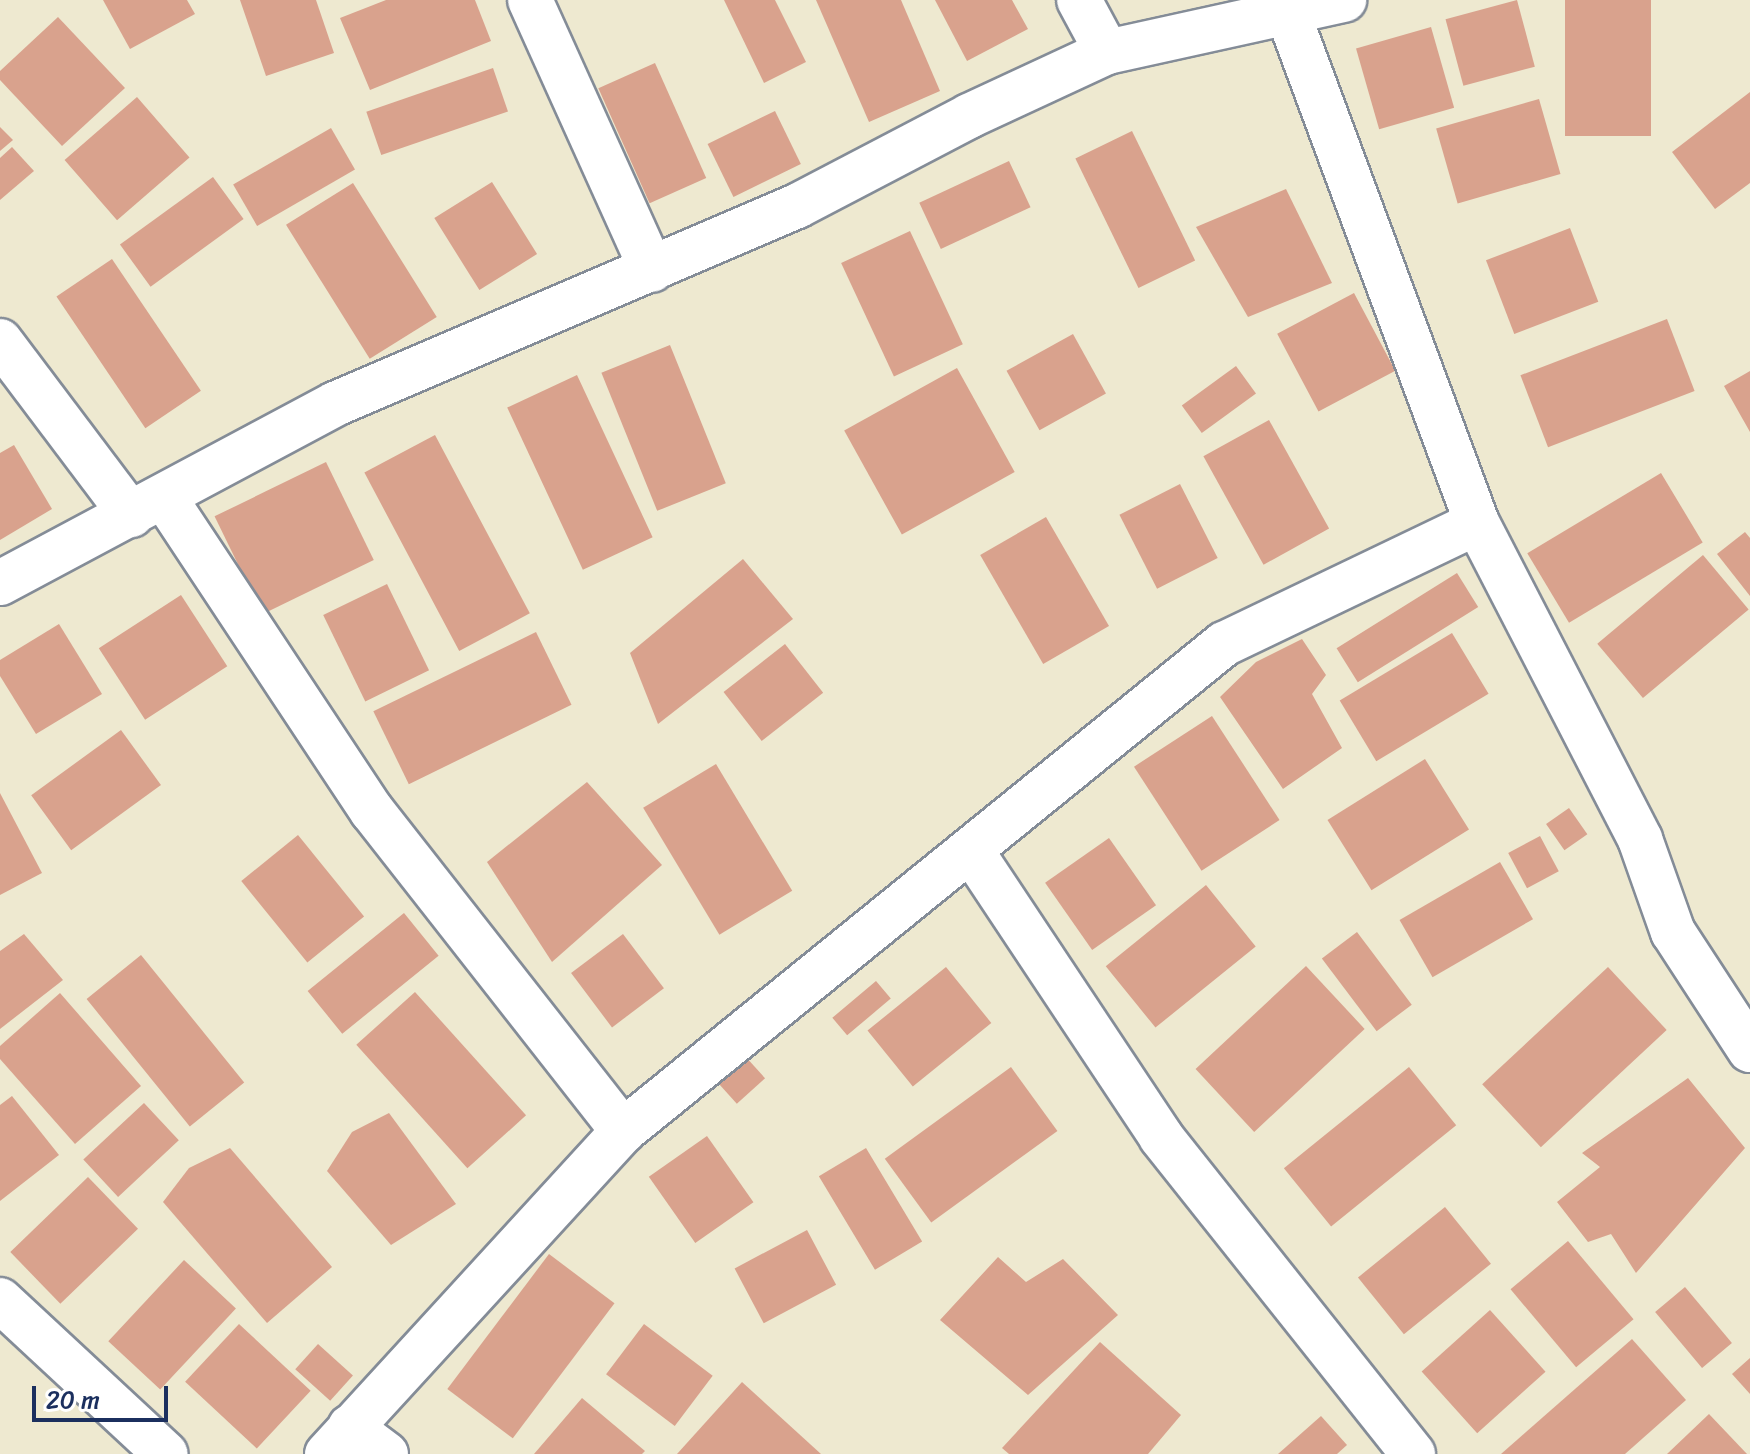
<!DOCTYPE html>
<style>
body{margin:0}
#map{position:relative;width:1750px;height:1454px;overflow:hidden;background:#eee9d0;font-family:Sriracha,sans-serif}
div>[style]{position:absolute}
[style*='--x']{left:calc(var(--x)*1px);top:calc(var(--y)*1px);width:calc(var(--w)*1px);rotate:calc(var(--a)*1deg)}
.building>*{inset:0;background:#d9a28d;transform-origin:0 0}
.roads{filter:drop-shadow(2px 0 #848c97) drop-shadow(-2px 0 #848c97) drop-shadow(0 2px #848c97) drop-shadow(0 -2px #848c97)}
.street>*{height:44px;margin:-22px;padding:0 22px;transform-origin:22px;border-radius:22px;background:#fff}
span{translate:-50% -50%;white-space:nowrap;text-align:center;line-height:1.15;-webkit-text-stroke:6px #fff;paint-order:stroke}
.scale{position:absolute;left:32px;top:1386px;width:136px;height:36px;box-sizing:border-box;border:4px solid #1b2f5e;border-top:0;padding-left:10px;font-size:24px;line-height:28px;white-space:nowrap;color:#1b2f5e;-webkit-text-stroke:6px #fff;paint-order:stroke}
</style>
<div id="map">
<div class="building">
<div style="clip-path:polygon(103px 0,187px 0,195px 14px,130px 49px)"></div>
<div style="clip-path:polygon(240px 0,316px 0,334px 53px,266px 76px)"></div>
<div style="clip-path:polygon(386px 0,475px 0,491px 41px,370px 90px,340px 18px)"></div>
<div style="clip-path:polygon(724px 0,775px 0,806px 62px,764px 83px)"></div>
<div style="clip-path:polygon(816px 0,901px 0,940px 91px,869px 122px)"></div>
<div style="clip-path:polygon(935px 0,1012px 0,1028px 29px,967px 61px)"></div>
<div style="left:1517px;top:0;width:69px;height:74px;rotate:75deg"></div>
<div style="left:1565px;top:0;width:86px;height:136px"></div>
<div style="clip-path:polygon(58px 17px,125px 88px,62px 146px,0 80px,0 71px)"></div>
<div style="left:1431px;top:27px;width:84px;height:78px;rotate:74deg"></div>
<div style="left:655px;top:63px;width:126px;height:62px;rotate:66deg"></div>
<div style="left:493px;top:68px;width:46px;height:134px;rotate:71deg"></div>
<div style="clip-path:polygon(1750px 92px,1750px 183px,1715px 209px,1672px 152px)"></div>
<div style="left:137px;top:97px;width:80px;height:96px;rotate:49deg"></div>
<div style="left:1539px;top:99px;width:78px;height:107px;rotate:74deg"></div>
<div style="left:775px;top:111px;width:59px;height:75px;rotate:64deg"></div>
<div style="clip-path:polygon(0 127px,13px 140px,0 151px)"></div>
<div style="left:331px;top:128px;width:48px;height:113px;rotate:60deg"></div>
<div style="left:1132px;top:131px;width:144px;height:63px;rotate:64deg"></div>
<div style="clip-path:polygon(12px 147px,34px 171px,0 200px,0 158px)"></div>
<div style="left:1009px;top:161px;width:51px;height:99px;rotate:65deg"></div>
<div style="left:213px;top:177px;width:52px;height:115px;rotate:54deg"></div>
<div style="left:492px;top:182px;width:85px;height:68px;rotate:58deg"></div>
<div style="left:353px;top:183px;width:158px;height:79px;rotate:58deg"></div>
<div style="clip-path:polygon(1286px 189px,1332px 283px,1248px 317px,1196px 227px)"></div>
<div style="left:1570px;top:228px;width:79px;height:90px;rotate:69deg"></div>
<div style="left:910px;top:231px;width:125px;height:76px;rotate:65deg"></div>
<div style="left:112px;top:259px;width:159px;height:67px;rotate:56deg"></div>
<div style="left:1354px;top:293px;width:88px;height:87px;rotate:62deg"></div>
<div style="left:1667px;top:319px;width:77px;height:157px;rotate:69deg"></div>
<div style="left:1073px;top:334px;width:68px;height:76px;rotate:61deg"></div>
<div style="left:670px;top:345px;width:149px;height:74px;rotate:68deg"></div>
<div style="left:1236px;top:366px;width:34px;height:67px;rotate:54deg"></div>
<div style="left:957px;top:368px;width:119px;height:129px;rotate:61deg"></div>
<div style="clip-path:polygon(1750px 371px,1750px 432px,1724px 386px)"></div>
<div style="left:577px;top:375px;width:179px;height:77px;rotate:65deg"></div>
<div style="left:1269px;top:420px;width:124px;height:75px;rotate:61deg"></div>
<div style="left:435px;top:435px;width:202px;height:80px;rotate:62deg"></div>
<div style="clip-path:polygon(14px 445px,52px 509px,0 540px,0 453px)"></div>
<div style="left:326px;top:462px;width:109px;height:124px;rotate:64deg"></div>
<div style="left:1661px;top:473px;width:81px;height:156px;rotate:59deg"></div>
<div style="left:1180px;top:484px;width:83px;height:68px;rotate:63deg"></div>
<div style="left:1046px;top:517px;width:126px;height:76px;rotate:60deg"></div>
<div style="clip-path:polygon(1745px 532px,1750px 538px,1750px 596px,1717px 554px)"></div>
<div style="left:1703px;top:555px;width:71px;height:138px;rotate:50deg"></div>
<div style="clip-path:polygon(743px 559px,793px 619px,658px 724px,630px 653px)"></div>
<div style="left:1457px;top:573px;width:40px;height:142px;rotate:58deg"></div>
<div style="left:387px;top:584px;width:96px;height:71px;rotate:64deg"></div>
<div style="left:181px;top:595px;width:85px;height:98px;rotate:57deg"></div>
<div style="clip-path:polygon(59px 624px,102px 694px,36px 734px,0 676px,0 660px)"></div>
<div style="left:536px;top:632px;width:81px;height:181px;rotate:64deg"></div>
<div style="left:1452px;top:633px;width:71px;height:131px;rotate:59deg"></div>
<div style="clip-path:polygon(1302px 639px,1326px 675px,1312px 694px,1342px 748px,1283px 789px,1220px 697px,1256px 662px)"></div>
<div style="left:785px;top:644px;width:62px;height:78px;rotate:52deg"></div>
<div style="left:1212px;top:716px;width:124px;height:93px;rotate:57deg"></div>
<div style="left:121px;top:730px;width:68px;height:111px;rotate:54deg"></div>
<div style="left:1425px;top:759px;width:83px;height:115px;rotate:58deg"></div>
<div style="left:716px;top:764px;width:148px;height:85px;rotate:59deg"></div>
<div style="clip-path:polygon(587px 782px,662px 865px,552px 962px,487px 862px)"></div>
<div style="clip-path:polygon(0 793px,42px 873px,0 895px)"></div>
<div style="left:1569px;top:808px;width:32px;height:28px;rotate:55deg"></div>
<div style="left:298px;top:835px;width:105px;height:73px;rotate:51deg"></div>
<div style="left:1540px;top:836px;width:40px;height:36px;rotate:62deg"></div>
<div style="left:1109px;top:838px;width:82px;height:78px;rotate:55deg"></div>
<div style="left:1500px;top:862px;width:66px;height:116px;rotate:60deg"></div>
<div style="left:1206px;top:885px;width:79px;height:129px;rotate:51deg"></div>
<div style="left:404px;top:913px;width:55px;height:124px;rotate:51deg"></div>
<div style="left:1357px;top:932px;width:91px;height:44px;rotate:53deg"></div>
<div style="clip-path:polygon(24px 934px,63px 980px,0 1029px,0 951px)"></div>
<div style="left:623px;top:934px;width:68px;height:65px;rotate:53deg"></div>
<div style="left:141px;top:955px;width:164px;height:70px;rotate:51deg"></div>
<div style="left:1306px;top:966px;width:86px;height:151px;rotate:47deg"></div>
<div style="left:946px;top:967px;width:72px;height:101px;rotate:51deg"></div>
<div style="left:1608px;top:967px;width:86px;height:172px;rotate:47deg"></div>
<div style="left:876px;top:981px;width:23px;height:57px;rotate:50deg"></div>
<div style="left:415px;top:992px;width:166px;height:79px;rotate:48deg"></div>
<div style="clip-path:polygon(60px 993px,141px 1086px,75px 1144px,0 1059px,0 1046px)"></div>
<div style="left:745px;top:1056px;width:30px;height:38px;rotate:48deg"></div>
<div style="left:1011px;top:1067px;width:79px;height:156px;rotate:54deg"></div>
<div style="left:1409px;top:1067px;width:75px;height:161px;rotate:51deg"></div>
<div style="clip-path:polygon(1688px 1078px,1745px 1148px,1636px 1273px,1611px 1234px,1588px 1242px,1557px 1202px,1600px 1167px,1582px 1153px)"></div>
<div style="clip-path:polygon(12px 1096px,59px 1155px,0 1201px,0 1105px)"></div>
<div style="left:144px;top:1103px;width:51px;height:83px;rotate:47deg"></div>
<div style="clip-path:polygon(389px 1113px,456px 1204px,391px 1245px,327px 1171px,352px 1132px)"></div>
<div style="left:707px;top:1136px;width:81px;height:71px;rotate:55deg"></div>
<div style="clip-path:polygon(230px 1148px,332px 1267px,267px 1323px,163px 1202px,189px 1168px)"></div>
<div style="left:866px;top:1148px;width:109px;height:55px;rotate:59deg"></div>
<div style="left:88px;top:1177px;width:72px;height:108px;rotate:46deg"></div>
<div style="left:1445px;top:1207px;width:73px;height:112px;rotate:51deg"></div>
<div style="left:807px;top:1230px;width:62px;height:82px;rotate:62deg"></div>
<div style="left:1568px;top:1241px;width:102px;height:75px;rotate:50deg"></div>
<div style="left:549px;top:1254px;width:82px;height:169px;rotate:37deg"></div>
<div style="clip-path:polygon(998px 1257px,1026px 1282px,1063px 1259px,1118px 1315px,1028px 1395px,940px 1320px)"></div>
<div style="left:184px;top:1260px;width:71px;height:111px;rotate:43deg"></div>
<div style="left:1685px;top:1287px;width:73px;height:39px;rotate:50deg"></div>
<div style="left:1490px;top:1310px;width:83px;height:92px;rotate:48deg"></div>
<div style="left:239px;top:1324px;width:98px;height:79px;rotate:43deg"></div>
<div style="left:644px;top:1324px;width:86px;height:63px;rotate:37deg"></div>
<div style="clip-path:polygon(1632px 1339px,1686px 1400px,1625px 1454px,1501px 1454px)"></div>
<div style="clip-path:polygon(1100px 1342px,1181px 1415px,1148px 1454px,1009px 1454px,1002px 1448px)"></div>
<div style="left:318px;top:1344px;width:47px;height:34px;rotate:42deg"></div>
<div style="clip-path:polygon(1750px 1358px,1750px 1394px,1732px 1374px)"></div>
<div style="clip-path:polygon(742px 1382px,821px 1454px,677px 1454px)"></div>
<div style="clip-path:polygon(582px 1398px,645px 1451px,642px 1454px,534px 1454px)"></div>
<div style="clip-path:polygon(1709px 1414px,1747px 1454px,1667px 1454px)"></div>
<div style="clip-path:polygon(1321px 1416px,1347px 1445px,1337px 1454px,1278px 1454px)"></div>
</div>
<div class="roads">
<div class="street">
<div style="--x:530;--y:0;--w:296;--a:65.7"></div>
<div style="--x:1079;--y:0;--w:59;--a:61.7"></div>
<div style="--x:1287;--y:11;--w:546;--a:69.64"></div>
<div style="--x:1477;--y:523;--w:356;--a:62.7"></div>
<div style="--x:1640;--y:839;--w:99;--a:70.5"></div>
<div style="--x:1673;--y:932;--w:141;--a:56.9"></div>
<div style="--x:0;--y:341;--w:218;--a:53"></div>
<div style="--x:164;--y:497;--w:377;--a:56.5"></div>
<div style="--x:372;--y:811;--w:407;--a:51.9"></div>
<div style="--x:0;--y:583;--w:380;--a:-28.1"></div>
<div style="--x:335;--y:404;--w:503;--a:-23.2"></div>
<div style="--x:797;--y:206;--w:194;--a:-27.6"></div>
<div style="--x:969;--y:116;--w:152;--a:-24.9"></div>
<div style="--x:1107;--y:52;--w:243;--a:-12.4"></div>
<div style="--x:972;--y:852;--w:342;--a:56.4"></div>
<div style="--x:1161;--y:1137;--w:405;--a:51.5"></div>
<div style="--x:0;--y:1300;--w:226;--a:42.9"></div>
<div style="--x:350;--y:1427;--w:45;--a:36.9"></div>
<div style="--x:327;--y:1454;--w:438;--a:-47.5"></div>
<div style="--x:623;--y:1131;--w:774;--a:-39.02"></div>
<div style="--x:1224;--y:644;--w:280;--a:-25.6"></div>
</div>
</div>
<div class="scale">20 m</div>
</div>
